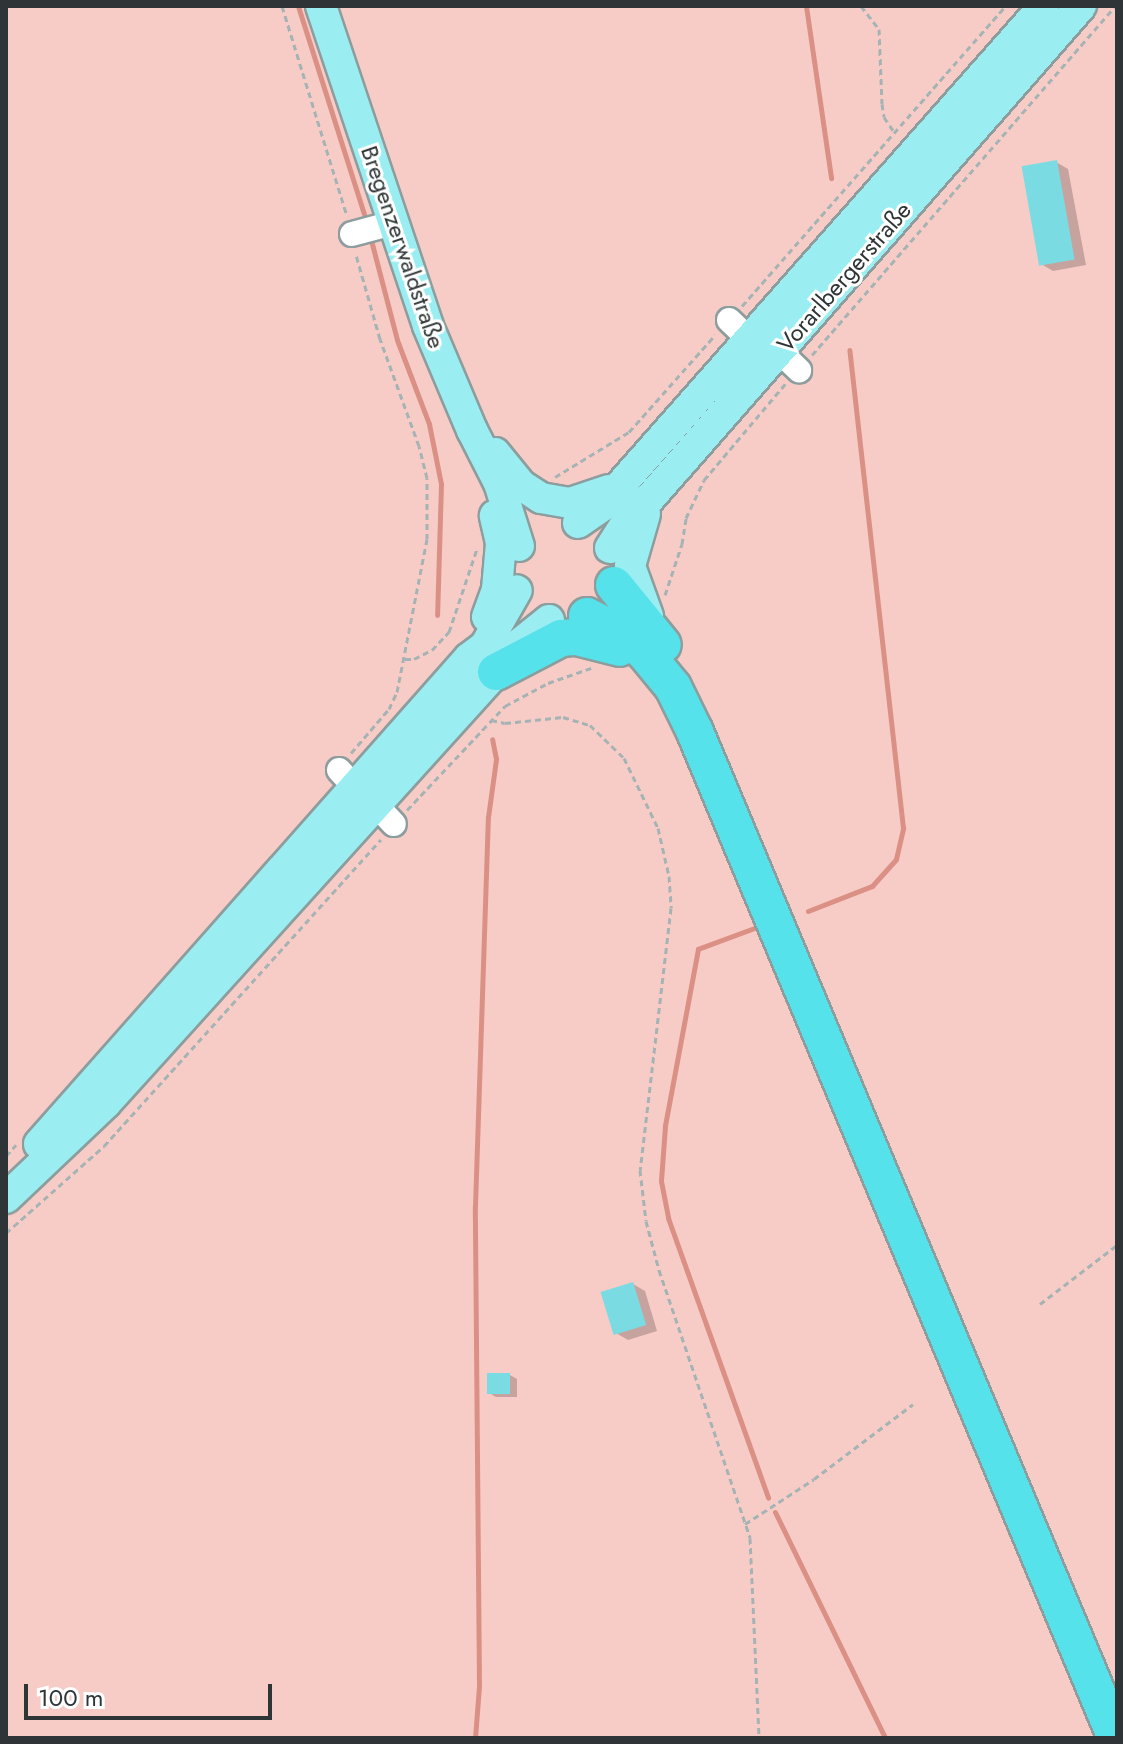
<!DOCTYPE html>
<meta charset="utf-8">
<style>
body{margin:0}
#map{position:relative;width:1123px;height:1744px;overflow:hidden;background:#dff0f1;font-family:Jost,sans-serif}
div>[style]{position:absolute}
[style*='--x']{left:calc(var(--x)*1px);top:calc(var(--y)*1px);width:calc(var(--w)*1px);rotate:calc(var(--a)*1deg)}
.green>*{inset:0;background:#f8ccc6;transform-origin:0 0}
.shadow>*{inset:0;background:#0003}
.stream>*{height:5px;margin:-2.5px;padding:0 2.5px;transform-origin:2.5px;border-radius:2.5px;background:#db9086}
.building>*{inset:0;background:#7adce2;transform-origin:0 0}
.path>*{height:3px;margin-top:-1.5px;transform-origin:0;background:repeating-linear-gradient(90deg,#a5b3b4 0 6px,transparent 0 10px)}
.roads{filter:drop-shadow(2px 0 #8d9d9d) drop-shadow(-2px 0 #8d9d9d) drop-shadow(0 2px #8d9d9d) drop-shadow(0 -2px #8d9d9d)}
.minor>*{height:24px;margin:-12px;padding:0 12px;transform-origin:12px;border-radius:12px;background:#fff}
.major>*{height:30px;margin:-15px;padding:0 15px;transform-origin:15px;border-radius:15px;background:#9aeef2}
.highway>*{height:36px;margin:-18px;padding:0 18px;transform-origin:18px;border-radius:18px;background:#56e2ea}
span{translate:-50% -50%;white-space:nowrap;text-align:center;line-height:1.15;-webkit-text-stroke:6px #fff;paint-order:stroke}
.street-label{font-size:24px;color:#2f3536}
.frame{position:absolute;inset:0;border:8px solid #2f3536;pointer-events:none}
.scale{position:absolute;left:24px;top:1684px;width:248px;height:36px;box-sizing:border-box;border:4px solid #2f3536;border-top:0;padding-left:10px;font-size:24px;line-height:28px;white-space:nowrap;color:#2f3536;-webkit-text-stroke:6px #fff;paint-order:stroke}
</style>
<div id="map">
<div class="green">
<div style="left:6px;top:6px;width:1111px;height:1732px"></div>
</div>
<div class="shadow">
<div style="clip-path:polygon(1056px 162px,1068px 169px,1086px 265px,1053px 271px,1041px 264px)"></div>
<div style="clip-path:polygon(633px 1284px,645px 1291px,657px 1331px,628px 1340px,616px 1333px)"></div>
<div style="clip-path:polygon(510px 1375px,517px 1379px,517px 1397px,496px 1397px,489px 1393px)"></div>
</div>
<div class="stream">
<div style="--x:298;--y:6;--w:218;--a:72.4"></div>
<div style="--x:806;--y:6;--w:174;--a:81.7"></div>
<div style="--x:371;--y:240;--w:103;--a:75.4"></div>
<div style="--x:397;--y:340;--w:90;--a:69.1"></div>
<div style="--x:429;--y:424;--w:61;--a:78.7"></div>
<div style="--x:441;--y:484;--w:131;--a:91.7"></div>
<div style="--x:808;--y:911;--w:69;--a:-21.3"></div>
<div style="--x:872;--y:886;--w:36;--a:-48"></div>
<div style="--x:896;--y:859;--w:32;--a:-77"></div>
<div style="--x:903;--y:828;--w:481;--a:-96.4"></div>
<div style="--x:757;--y:927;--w:63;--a:159.6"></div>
<div style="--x:698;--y:949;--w:180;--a:100.6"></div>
<div style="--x:665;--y:1126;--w:55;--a:94.2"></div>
<div style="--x:661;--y:1181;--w:38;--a:79"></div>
<div style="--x:668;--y:1218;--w:297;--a:70.3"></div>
<div style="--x:775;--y:1512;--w:251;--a:64"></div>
<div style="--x:475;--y:1738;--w:52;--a:-85.6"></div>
<div style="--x:479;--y:1686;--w:480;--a:-90.5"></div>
<div style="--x:475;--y:1206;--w:389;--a:-88.1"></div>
<div style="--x:488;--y:817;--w:59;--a:-82.1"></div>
<div style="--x:496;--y:759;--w:20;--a:-101"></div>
</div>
<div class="building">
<div style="left:1057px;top:160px;width:101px;height:36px;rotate:80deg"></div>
<div style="left:633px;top:1282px;width:45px;height:34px;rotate:73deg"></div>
<div style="left:487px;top:1373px;width:23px;height:21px"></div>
</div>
<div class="path">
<div style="--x:282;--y:6;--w:220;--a:72.8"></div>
<div style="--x:861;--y:6;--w:29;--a:52"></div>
<div style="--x:879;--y:29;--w:75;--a:87.7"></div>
<div style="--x:882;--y:104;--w:13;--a:81"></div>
<div style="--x:884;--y:117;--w:18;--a:56"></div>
<div style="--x:742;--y:306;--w:400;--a:-48.7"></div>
<div style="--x:812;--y:355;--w:462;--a:-49"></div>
<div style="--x:555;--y:477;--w:87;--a:-31.3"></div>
<div style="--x:629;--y:432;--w:130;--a:-48.4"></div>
<div style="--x:665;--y:595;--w:54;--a:-71.6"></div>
<div style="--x:682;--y:544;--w:26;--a:-81"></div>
<div style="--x:686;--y:518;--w:42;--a:-64.7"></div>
<div style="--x:704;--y:480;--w:126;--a:-49.8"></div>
<div style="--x:405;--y:659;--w:9;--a:0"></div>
<div style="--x:414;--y:659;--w:20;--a:-27"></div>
<div style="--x:432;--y:650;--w:25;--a:-47"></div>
<div style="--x:449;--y:632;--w:88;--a:-71.4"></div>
<div style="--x:491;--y:720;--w:14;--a:12"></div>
<div style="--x:505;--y:723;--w:58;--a:-5.9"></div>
<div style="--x:563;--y:717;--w:28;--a:17"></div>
<div style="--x:590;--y:725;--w:47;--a:44.1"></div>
<div style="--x:624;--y:758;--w:78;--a:64.1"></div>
<div style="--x:658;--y:828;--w:49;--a:77.1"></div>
<div style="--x:669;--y:876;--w:32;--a:86"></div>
<div style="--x:671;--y:908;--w:264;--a:96.7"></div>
<div style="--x:640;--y:1170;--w:51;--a:83.3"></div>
<div style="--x:646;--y:1221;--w:51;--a:75.1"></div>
<div style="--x:659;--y:1270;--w:283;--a:71.2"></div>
<div style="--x:750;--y:1538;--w:200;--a:87.4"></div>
<div style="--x:351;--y:753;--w:58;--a:-49.2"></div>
<div style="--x:389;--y:709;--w:19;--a:-65"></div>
<div style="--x:397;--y:692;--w:156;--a:-78.9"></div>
<div style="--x:427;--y:539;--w:61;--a:-90"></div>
<div style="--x:427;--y:478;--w:33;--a:-104"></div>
<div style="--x:419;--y:446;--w:114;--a:-110"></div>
<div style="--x:380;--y:339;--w:87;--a:-105.9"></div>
<div style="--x:407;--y:810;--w:143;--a:-46.7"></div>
<div style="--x:505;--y:706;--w:49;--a:-28.1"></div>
<div style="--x:548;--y:683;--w:46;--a:-19.2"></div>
<div style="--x:6;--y:1156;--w:15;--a:-48"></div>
<div style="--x:6;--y:1233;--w:131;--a:-41.6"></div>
<div style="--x:104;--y:1146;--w:413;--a:-47.9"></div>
<div style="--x:1040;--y:1304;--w:97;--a:-37.5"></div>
<div style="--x:745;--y:1524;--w:82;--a:-33.1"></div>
<div style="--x:814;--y:1479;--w:124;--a:-37.1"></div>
</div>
<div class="roads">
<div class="minor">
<div style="--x:352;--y:234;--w:42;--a:-15"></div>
<div style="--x:729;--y:320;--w:28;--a:44"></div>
<div style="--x:749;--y:339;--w:18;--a:68"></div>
<div style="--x:779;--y:351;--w:28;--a:44"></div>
<div style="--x:339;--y:770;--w:23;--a:47"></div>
<div style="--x:376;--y:805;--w:26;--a:47"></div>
</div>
<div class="major">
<div style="--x:321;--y:6;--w:337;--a:71.5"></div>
<div style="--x:428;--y:326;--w:113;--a:67.1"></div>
<div style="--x:472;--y:430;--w:59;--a:63"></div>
<div style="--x:499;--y:483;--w:66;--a:72.4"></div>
<div style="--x:495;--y:453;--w:41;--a:50.9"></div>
<div style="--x:521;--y:485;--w:24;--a:33"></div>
<div style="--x:541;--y:498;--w:29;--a:10"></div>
<div style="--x:570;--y:503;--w:41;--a:-18.4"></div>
<div style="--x:645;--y:514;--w:54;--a:106.1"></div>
<div style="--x:630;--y:566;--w:53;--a:70.2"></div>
<div style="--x:578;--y:523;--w:44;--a:-34.8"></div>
<div style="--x:614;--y:498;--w:11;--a:-68"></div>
<div style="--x:618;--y:488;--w:643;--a:-48.53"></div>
<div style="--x:610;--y:548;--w:50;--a:-57.3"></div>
<div style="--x:637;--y:506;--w:15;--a:-32"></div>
<div style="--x:650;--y:498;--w:654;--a:-48.78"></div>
<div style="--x:487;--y:617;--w:30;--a:-70"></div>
<div style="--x:497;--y:589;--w:46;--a:-85"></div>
<div style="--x:501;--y:543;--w:28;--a:-103"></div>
<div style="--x:39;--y:1144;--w:649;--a:-48.5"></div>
<div style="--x:469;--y:658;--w:20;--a:-37"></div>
<div style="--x:485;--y:646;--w:64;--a:-60.3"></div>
<div style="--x:6;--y:1198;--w:138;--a:-43.5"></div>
<div style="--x:106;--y:1103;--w:581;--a:-47.86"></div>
<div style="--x:496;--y:672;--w:17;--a:-65"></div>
<div style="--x:503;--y:657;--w:59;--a:-38.8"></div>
</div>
<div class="highway">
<div style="--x:614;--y:585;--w:77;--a:50.8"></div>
<div style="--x:587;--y:616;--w:44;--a:27.1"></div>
<div style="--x:626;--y:636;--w:25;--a:42"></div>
<div style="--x:645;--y:653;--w:44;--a:50.5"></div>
<div style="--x:673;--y:687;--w:50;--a:63.9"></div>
<div style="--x:695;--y:732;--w:1091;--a:67.29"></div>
<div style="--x:496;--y:672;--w:73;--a:-27.6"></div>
<div style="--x:561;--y:638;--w:16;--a:-4"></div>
<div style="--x:577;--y:637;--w:44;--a:14.3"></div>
</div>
</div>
<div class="street-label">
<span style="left:403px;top:247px;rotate:71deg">Bregenzerwaldstraße</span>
<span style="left:844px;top:277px;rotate:-49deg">Vorarlbergerstraße</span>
</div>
<div class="frame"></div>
<div class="scale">100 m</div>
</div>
